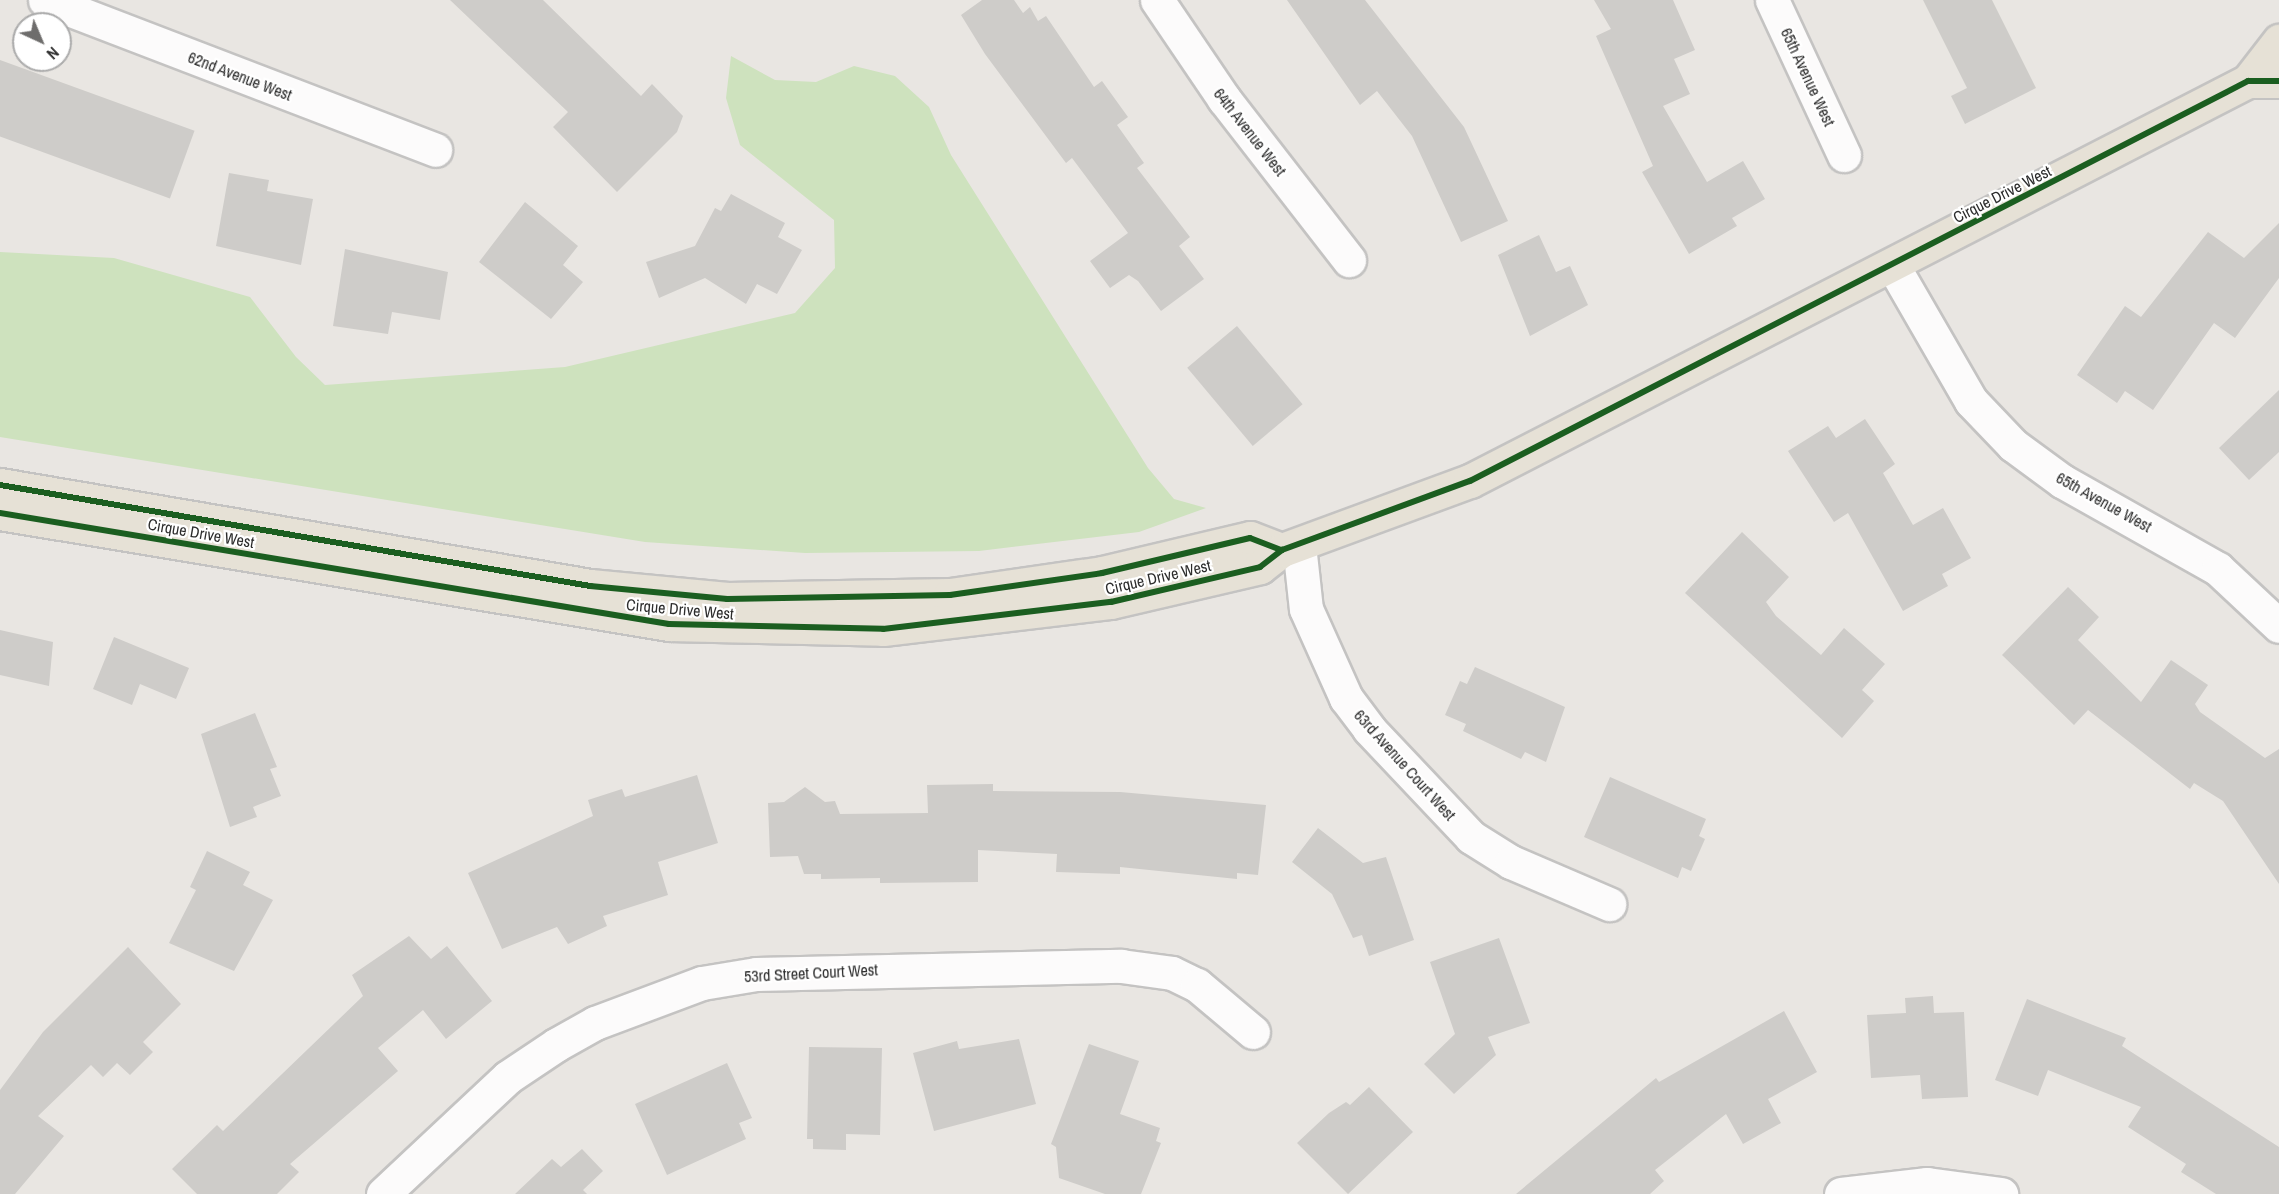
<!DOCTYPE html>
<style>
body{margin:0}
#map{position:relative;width:2279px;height:1194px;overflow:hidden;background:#e9e6e2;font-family:"Archivo Narrow",sans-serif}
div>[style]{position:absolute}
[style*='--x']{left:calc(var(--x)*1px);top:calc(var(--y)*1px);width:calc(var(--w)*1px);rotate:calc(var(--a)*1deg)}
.green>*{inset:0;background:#cee2be}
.building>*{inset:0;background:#ceccc9;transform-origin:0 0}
.roads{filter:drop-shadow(2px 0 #c4c3c2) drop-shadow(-2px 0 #c4c3c2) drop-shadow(0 2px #c4c3c2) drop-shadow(0 -2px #c4c3c2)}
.minor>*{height:33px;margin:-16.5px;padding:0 16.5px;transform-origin:16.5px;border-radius:16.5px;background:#fcfbfb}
.major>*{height:33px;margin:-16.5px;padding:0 16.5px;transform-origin:16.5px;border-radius:16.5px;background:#e6e1d6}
.cycleway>*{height:6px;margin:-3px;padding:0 3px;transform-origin:3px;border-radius:3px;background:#1b5e20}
span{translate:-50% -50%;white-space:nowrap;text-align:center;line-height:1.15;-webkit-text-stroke:4.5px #fff;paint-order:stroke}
.street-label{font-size:16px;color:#2c2c2c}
.north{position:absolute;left:12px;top:12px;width:60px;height:60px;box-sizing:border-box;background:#fff;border:2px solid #ababab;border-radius:50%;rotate:136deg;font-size:16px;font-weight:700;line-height:24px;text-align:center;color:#2c2c2c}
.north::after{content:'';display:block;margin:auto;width:21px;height:27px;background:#6e6d6c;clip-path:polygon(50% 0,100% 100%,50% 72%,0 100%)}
</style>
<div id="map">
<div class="green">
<div style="clip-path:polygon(731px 56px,775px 80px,816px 82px,854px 66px,895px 76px,929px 107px,951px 155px,1148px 468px,1174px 499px,1206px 508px,1139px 532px,979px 551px,805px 553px,645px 542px,0 437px,0 252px,114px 258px,250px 297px,296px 357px,325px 385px,565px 367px,795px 313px,835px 268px,834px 220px,740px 145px,726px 98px)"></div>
</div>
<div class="building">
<div style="clip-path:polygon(450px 0,543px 0,641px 96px,652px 84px,683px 116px,677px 132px,617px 192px,553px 127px,568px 112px)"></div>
<div style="clip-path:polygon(982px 0,1014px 0,1023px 13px,1030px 7px,1038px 21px,1046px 16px,1094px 87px,1102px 81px,1128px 117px,1117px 125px,1144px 163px,1137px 168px,1190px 237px,1179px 246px,1204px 279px,1161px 311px,1138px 281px,1129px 275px,1110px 288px,1090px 261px,1128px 233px,1072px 158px,1066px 163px,985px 54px,961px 15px)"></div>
<div style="clip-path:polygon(1287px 0,1365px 0,1464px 127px,1508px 221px,1461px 242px,1412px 136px,1377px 91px,1360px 105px)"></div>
<div style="clip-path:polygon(1594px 0,1673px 0,1695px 50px,1674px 59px,1690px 94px,1663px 106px,1707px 182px,1743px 161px,1765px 199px,1732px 218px,1737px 226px,1689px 254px,1642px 172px,1653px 166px,1596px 36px,1611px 29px)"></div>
<div style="clip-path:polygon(1923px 0,1992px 0,2036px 88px,1965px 124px,1951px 96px,1967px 88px)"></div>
<div style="left:0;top:60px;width:207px;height:72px;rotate:20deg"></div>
<div style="clip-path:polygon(229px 173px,269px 180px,267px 191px,313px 199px,301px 265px,216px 246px)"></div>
<div style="clip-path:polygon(731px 194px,785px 223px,778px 237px,802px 250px,777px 294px,757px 284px,746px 304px,705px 278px,659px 298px,646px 262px,695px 246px,715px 208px,721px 211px)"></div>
<div style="clip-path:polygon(525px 202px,578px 246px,563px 265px,583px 282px,551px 319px,479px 262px)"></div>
<div style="clip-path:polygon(2279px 223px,2279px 278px,2235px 338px,2214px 323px,2153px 410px,2125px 391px,2117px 403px,2077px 375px,2125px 306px,2141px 317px,2208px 232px,2244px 258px)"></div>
<div style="clip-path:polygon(1539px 235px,1556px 272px,1570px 266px,1588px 305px,1530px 336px,1498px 255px)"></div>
<div style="clip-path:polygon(345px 249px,448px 272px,440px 320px,392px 312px,388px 334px,333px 326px)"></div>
<div style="left:1237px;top:326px;width:102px;height:65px;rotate:50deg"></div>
<div style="clip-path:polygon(2279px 390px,2279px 452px,2249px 480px,2219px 448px)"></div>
<div style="clip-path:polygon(1865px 419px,1895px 464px,1883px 473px,1913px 525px,1943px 508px,1971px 558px,1942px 574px,1948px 586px,1903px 611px,1848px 513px,1834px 522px,1788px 451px,1828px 426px,1836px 438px)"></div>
<div style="clip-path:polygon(1742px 532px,1789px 577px,1766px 602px,1776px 616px,1821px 655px,1844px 628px,1885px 664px,1862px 690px,1874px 701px,1842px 738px,1685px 593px)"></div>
<div style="clip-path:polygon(2068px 587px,2099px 617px,2078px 640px,2141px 702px,2171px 660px,2208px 685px,2195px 704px,2200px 712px,2265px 758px,2279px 749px,2279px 884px,2223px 801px,2194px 783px,2190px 789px,2088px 710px,2074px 725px,2002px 655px)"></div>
<div style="clip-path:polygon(0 630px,53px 642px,49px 686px,0 675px)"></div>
<div style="clip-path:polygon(114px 637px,189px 668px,176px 699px,140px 684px,132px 705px,93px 689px)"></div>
<div style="clip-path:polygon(1475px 667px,1565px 707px,1546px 762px,1525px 752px,1521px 759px,1463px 731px,1466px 724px,1445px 715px,1460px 681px,1467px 684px)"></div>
<div style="clip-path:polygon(255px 713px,277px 767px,270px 769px,281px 796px,253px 807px,257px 817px,230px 827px,201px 734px)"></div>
<div style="clip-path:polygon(697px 775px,718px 843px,658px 862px,668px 895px,603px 916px,607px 926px,568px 944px,557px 927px,502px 949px,468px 873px,593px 816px,588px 800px,622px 789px,625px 797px)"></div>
<div style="clip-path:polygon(1610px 777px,1706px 819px,1699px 836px,1705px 839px,1691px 871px,1682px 867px,1678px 878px,1584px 837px)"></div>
<div style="clip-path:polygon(993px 784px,993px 791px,1120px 792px,1266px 805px,1258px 875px,1237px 873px,1237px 879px,1120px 867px,1120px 874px,1056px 872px,1057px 854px,978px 850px,978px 882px,880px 883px,880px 878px,821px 879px,821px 874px,804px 874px,798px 856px,770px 857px,768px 803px,784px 802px,805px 787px,825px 802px,835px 801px,840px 814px,928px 813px,927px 785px)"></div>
<div style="clip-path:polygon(1318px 828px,1363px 863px,1386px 857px,1414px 940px,1369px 956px,1362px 935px,1353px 938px,1332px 894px,1292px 862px)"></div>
<div style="clip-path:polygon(207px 851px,250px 872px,243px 885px,273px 900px,234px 971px,169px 943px,196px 890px,190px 887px)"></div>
<div style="clip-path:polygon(409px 936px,431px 959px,447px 946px,492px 1001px,446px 1039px,423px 1010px,378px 1048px,398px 1071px,290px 1164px,299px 1172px,277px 1194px,197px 1194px,172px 1169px,217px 1125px,223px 1131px,363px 996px,352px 975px)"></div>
<div style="clip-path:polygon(1499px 938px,1530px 1023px,1488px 1037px,1496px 1055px,1454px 1094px,1424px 1064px,1455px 1034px,1430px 962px)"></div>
<div style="clip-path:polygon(128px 947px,181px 1004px,143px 1042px,153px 1052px,130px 1075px,117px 1063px,103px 1077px,91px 1065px,38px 1116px,64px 1136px,15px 1194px,0 1194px,0 1090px,43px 1032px)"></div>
<div style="clip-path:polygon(1933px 996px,1934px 1013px,1964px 1012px,1968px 1097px,1922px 1099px,1920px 1075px,1871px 1078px,1867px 1015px,1906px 1013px,1905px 998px)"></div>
<div style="clip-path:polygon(2027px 999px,2126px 1038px,2122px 1046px,2279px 1147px,2279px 1194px,2216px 1194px,2181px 1172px,2186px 1164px,2128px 1127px,2141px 1107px,2048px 1070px,2038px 1096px,1995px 1080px)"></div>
<div style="clip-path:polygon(1784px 1011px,1817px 1072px,1768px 1099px,1781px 1123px,1743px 1144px,1726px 1114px,1655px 1170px,1664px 1181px,1650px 1194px,1516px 1194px,1656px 1078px,1659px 1082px)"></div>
<div style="clip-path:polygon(1019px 1039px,1036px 1104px,934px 1131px,913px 1053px,957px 1041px,959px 1049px)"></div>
<div style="clip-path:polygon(1089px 1044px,1139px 1061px,1120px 1114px,1160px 1128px,1156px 1141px,1161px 1143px,1141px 1194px,1105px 1194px,1059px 1178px,1056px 1147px,1051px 1144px)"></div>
<div style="clip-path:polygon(809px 1047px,882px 1048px,880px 1135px,846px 1134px,846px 1150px,813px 1149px,813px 1139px,807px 1139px)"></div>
<div style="clip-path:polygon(727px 1063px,752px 1118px,739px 1123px,746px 1139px,667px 1175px,635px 1104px)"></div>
<div style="clip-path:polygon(1369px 1087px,1413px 1132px,1348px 1194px,1297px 1143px,1329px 1113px,1346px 1102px,1350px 1105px)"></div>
<div style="clip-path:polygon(582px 1149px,603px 1171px,583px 1190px,587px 1194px,515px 1194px,552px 1159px,561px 1167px)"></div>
</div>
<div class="roads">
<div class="minor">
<div style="--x:45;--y:0;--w:418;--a:21"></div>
<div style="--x:1157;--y:0;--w:120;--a:55.9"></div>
<div style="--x:1224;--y:99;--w:204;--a:52.2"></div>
<div style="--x:1772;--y:0;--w:171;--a:65.1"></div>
<div style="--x:1893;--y:266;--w:156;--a:60"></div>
<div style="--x:1971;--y:401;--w:61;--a:46.3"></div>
<div style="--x:2013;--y:445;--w:61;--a:36.3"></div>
<div style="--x:2062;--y:481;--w:179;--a:29.4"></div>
<div style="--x:2218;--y:569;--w:83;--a:43.1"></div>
<div style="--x:1299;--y:545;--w:64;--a:83.8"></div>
<div style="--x:1306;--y:609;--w:98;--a:65.8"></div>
<div style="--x:1346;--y:698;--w:39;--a:53"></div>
<div style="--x:1369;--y:729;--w:149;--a:46.6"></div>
<div style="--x:1471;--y:837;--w:47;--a:32"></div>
<div style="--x:1511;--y:862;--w:107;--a:23.2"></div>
<div style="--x:383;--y:1194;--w:171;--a:-43.1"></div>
<div style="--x:508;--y:1077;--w:58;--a:-33.7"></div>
<div style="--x:556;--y:1045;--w:45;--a:-29.4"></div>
<div style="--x:595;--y:1023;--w:114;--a:-20.5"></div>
<div style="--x:702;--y:983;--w:55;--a:-9.5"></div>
<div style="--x:756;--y:974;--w:365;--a:-1.3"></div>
<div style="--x:1121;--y:966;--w:51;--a:7.8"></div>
<div style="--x:1172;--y:973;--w:28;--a:26"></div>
<div style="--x:1197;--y:985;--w:73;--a:40"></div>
<div style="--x:1841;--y:1194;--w:87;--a:-6.6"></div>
<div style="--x:1927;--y:1184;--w:75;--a:7.7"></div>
</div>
<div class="major">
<div style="--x:2248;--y:81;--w:51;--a:-52.2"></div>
<div style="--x:0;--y:485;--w:599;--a:9.71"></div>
<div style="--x:590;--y:586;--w:138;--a:5.4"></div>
<div style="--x:727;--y:599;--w:223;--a:-1"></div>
<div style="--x:950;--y:595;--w:154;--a:-8.2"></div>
<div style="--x:1102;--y:573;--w:152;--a:-13.3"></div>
<div style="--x:1250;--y:538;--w:34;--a:21"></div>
<div style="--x:0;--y:513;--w:678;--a:9.42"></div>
<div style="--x:669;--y:624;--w:214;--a:1.3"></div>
<div style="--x:883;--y:629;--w:230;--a:-6.8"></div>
<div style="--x:1111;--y:602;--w:153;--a:-13.2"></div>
<div style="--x:1260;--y:567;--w:28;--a:-38"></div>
<div style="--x:1282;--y:550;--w:200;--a:-20.2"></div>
<div style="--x:1470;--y:481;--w:875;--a:-27.21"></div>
<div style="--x:2248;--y:81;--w:31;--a:0"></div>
</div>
</div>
<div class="cycleway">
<div style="--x:0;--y:485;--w:599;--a:9.71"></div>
<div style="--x:590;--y:586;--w:138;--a:5.4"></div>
<div style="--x:727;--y:599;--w:223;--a:-1"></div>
<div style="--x:950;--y:595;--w:154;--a:-8.2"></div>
<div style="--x:1102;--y:573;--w:152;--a:-13.3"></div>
<div style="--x:1250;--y:538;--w:34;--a:21"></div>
<div style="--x:0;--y:513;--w:678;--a:9.42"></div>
<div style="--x:669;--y:624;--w:214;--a:1.3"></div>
<div style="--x:883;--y:629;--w:230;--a:-6.8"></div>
<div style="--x:1111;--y:602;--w:153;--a:-13.2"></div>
<div style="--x:1260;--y:567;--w:28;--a:-38"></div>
<div style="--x:1282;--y:550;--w:200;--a:-20.2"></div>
<div style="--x:1470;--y:481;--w:875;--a:-27.21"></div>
<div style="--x:2248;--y:81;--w:31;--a:0"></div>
</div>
<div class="street-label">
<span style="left:240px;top:76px;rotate:21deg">62nd Avenue West</span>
<span style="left:1808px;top:77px;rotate:65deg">65th Avenue West</span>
<span style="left:1250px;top:132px;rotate:52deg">64th Avenue West</span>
<span style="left:2002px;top:194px;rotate:-27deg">Cirque Drive West</span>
<span style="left:2104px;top:502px;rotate:29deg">65th Avenue West</span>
<span style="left:201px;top:533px;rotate:10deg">Cirque Drive West</span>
<span style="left:1158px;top:577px;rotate:-13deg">Cirque Drive West</span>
<span style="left:680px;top:609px;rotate:5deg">Cirque Drive West</span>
<span style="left:1405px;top:765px;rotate:48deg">63rd Avenue Court West</span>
<span style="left:811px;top:973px;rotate:-3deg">53rd Street Court West</span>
</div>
<div class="north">N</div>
</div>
